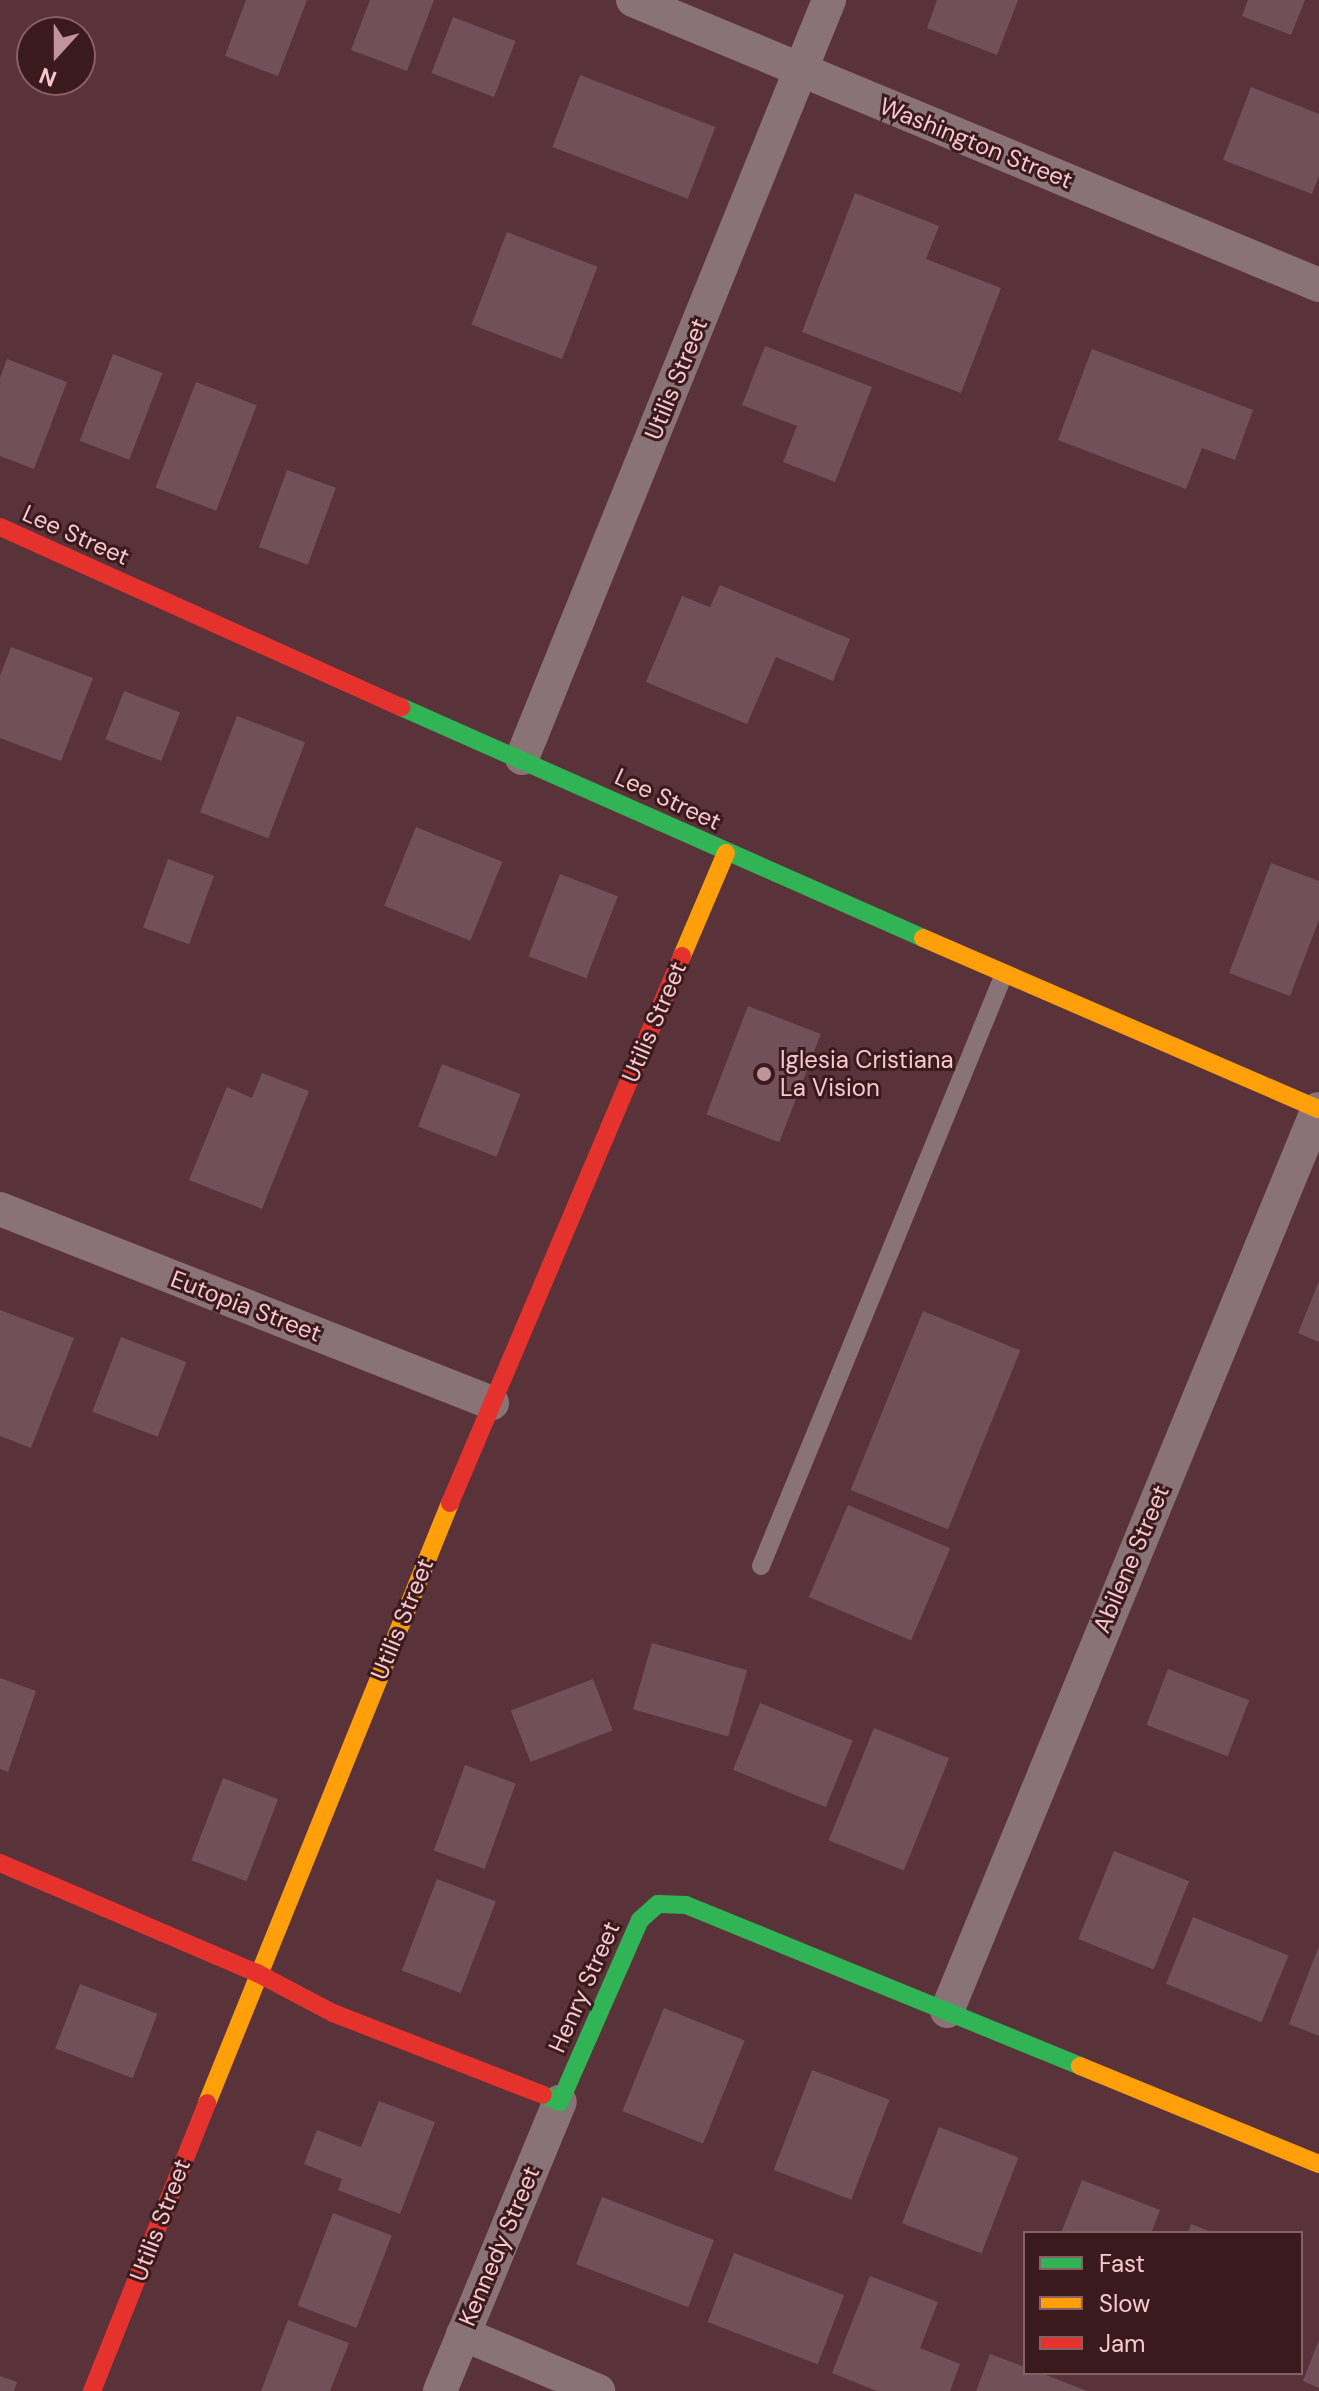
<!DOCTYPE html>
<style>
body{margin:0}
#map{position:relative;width:1319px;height:2391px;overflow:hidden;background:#5a323a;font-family:"DM Sans",sans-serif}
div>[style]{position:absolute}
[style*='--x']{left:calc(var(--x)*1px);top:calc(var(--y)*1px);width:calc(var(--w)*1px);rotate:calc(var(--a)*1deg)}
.building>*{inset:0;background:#71505a;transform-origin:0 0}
.lane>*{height:18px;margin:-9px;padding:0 9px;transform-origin:9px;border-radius:9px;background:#8a7376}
.street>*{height:34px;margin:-17px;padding:0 17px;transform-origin:17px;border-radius:17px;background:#8a7376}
.fast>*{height:18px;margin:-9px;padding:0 9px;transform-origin:9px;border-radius:9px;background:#30b455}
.slow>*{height:18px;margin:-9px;padding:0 9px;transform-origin:9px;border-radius:9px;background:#ff9f0a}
.jam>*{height:18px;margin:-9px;padding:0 9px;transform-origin:9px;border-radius:9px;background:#e5322d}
.dots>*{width:22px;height:22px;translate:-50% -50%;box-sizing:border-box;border:4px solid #3b1a1e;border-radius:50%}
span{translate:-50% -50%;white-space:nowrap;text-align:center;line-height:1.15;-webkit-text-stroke:6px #3b1a1e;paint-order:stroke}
.street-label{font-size:24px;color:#f7c9cd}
.poi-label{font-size:24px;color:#f7c9cd}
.left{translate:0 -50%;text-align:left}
.legend{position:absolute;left:1023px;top:2231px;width:280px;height:144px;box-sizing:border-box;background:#3b1a1e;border:2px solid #866064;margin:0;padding:10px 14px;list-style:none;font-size:24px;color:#f7c9cd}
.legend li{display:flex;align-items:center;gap:16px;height:40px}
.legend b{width:40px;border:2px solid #866064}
.north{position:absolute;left:16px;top:16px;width:80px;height:80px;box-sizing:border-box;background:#3b1a1e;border:2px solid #866064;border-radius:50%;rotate:201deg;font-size:22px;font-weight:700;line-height:32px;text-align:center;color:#f7c9cd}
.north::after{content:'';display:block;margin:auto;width:28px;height:36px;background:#c0949a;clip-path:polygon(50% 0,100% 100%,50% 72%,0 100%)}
</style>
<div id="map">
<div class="building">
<div style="clip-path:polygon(246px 0,307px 0,278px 76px,225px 56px)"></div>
<div style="clip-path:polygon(370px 0,434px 0,407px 71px,351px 50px)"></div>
<div style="clip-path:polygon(937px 0,1018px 0,997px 55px,927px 28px)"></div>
<div style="clip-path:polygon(1248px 0,1305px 0,1291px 35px,1242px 16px)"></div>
<div style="left:453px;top:17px;width:67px;height:60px;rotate:21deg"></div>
<div style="left:580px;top:75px;width:145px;height:77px;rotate:21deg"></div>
<div style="clip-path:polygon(1251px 87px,1319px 114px,1319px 176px,1312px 194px,1223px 160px)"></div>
<div style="clip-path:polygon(855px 193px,939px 226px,926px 259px,1001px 288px,961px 393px,802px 332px)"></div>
<div style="left:507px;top:232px;width:97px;height:99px;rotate:21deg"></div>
<div style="clip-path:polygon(765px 346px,872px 387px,835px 482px,783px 462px,797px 426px,742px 405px)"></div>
<div style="clip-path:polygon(1092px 349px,1253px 410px,1235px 460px,1202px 448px,1186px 489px,1058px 440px)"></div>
<div style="left:113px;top:354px;width:53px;height:93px;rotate:21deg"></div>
<div style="clip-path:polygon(7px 359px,67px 382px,34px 469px,0 456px,0 378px)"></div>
<div style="left:196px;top:382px;width:65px;height:113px;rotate:21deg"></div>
<div style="left:287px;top:470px;width:52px;height:82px;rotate:20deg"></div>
<div style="clip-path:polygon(720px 585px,850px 639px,833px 681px,776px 657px,747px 724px,646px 682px,682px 596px,710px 607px)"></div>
<div style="clip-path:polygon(11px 647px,93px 678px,61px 761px,0 738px,0 676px)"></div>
<div style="left:124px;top:691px;width:60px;height:52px;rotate:21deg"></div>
<div style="left:237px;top:716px;width:73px;height:103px;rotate:21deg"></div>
<div style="left:416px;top:827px;width:93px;height:85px;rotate:22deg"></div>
<div style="left:168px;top:859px;width:49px;height:73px;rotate:20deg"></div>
<div style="clip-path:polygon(1271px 863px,1319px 881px,1319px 920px,1290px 996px,1229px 973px)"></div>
<div style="left:560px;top:874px;width:62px;height:88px;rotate:21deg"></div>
<div style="left:748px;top:1006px;width:78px;height:116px;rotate:21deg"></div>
<div style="left:442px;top:1064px;width:84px;height:67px;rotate:21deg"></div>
<div style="clip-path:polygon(262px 1073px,309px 1091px,262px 1209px,189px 1180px,227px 1087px,252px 1098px)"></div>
<div style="clip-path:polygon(1319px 1281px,1319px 1342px,1298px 1333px)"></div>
<div style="clip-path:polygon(0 1310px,74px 1338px,31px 1448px,0 1436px)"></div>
<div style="left:923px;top:1311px;width:105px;height:193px;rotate:22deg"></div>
<div style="left:121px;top:1337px;width:70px;height:80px;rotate:21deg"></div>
<div style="left:848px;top:1505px;width:111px;height:100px;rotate:23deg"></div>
<div style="left:652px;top:1643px;width:99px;height:69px;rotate:16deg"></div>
<div style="left:1168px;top:1669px;width:87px;height:60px;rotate:21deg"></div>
<div style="clip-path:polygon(0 1678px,36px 1691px,8px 1772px,0 1769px)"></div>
<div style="left:593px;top:1679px;width:55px;height:88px;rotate:69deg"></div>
<div style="left:760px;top:1703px;width:100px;height:72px;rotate:22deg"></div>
<div style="left:874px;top:1728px;width:81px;height:121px;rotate:22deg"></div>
<div style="left:465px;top:1765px;width:54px;height:91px;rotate:20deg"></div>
<div style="left:223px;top:1778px;width:59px;height:88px;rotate:21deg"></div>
<div style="left:1114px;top:1851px;width:81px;height:95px;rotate:22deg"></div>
<div style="left:437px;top:1879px;width:63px;height:98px;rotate:21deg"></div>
<div style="left:1193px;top:1917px;width:103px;height:72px;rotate:22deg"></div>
<div style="clip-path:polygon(1319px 1946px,1319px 2036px,1289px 2024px)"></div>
<div style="left:80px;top:1984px;width:83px;height:69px;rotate:21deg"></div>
<div style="left:664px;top:2008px;width:87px;height:111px;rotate:22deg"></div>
<div style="left:812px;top:2070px;width:83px;height:107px;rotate:21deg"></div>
<div style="clip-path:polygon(379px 2101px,435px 2122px,400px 2214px,338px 2190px,342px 2179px,304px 2164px,317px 2130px,361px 2147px)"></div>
<div style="left:939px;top:2127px;width:85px;height:103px;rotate:21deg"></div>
<div style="clip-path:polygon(1082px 2180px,1160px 2210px,1151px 2233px,1061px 2233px)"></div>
<div style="left:602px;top:2197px;width:120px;height:72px;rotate:21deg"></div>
<div style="left:333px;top:2213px;width:63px;height:99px;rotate:21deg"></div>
<div style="clip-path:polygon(1191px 2224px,1214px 2233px,1188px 2233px)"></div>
<div style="left:734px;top:2253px;width:118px;height:74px;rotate:21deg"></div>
<div style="clip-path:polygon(870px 2276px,938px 2302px,920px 2348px,960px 2364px,950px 2391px,877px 2391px,832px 2373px)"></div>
<div style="clip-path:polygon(288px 2320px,349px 2343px,330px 2391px,261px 2391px)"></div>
<div style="clip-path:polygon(1319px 2340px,1319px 2388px,1303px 2381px)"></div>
<div style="clip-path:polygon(990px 2354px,1025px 2367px,1025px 2373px,1041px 2373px,1087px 2391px,976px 2391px)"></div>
<div style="clip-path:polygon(0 2376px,17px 2382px,14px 2391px,0 2391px)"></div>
</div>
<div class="lane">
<div style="--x:761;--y:1566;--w:640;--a:-67.68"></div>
</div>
<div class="street">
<div style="--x:633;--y:0;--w:743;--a:22.56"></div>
<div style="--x:522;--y:758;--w:818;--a:-67.95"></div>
<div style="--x:0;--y:1209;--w:529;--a:21.52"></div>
<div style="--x:947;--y:2011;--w:975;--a:-67.64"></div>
<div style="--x:463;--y:2334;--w:147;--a:22.9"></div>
<div style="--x:440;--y:2391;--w:313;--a:-67.5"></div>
</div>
<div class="fast">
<div style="--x:401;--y:707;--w:571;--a:23.87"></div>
<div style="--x:543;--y:2095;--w:18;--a:22"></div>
<div style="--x:560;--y:2102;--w:199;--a:-66.3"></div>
<div style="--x:640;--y:1920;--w:24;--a:-42"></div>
<div style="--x:658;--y:1904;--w:28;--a:2"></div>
<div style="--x:686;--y:1905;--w:426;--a:22.2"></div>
</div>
<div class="slow">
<div style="--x:923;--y:938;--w:431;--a:23.4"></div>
<div style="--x:682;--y:956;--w:112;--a:-66.9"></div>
<div style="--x:1080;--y:2066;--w:258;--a:22.3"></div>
<div style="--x:207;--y:2103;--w:647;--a:-67.95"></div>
</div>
<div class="jam">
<div style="--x:0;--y:527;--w:440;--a:24.2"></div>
<div style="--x:450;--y:1503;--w:594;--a:-67.02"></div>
<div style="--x:0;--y:1863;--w:280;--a:23.2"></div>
<div style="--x:257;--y:1973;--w:86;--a:27.8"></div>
<div style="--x:333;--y:2013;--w:225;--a:21.3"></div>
<div style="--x:92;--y:2391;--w:310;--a:-68.2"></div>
</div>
<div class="dots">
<div style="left:764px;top:1074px;background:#c0949a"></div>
</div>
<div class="street-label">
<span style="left:976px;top:143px;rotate:22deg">Washington Street</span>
<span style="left:676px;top:379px;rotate:-68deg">Utilis Street</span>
<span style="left:76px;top:535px;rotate:24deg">Lee Street</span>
<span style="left:668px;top:799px;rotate:25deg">Lee Street</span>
<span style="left:654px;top:1022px;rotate:-67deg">Utilis Street</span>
<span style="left:246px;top:1306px;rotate:21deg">Eutopia Street</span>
<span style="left:1131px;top:1559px;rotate:-67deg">Abilene Street</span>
<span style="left:402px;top:1619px;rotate:-68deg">Utilis Street</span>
<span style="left:584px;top:1987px;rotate:-66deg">Henry Street</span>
<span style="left:160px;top:2220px;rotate:-69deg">Utilis Street</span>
<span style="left:499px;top:2246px;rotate:-67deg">Kennedy Street</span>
</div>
<div class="poi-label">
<span class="left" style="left:780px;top:1074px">Iglesia Cristiana<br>La Vision</span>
</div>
<ul class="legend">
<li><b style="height:10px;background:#30b455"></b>Fast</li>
<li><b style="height:10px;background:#ff9f0a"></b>Slow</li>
<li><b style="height:10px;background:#e5322d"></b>Jam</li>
</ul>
<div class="north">N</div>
</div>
